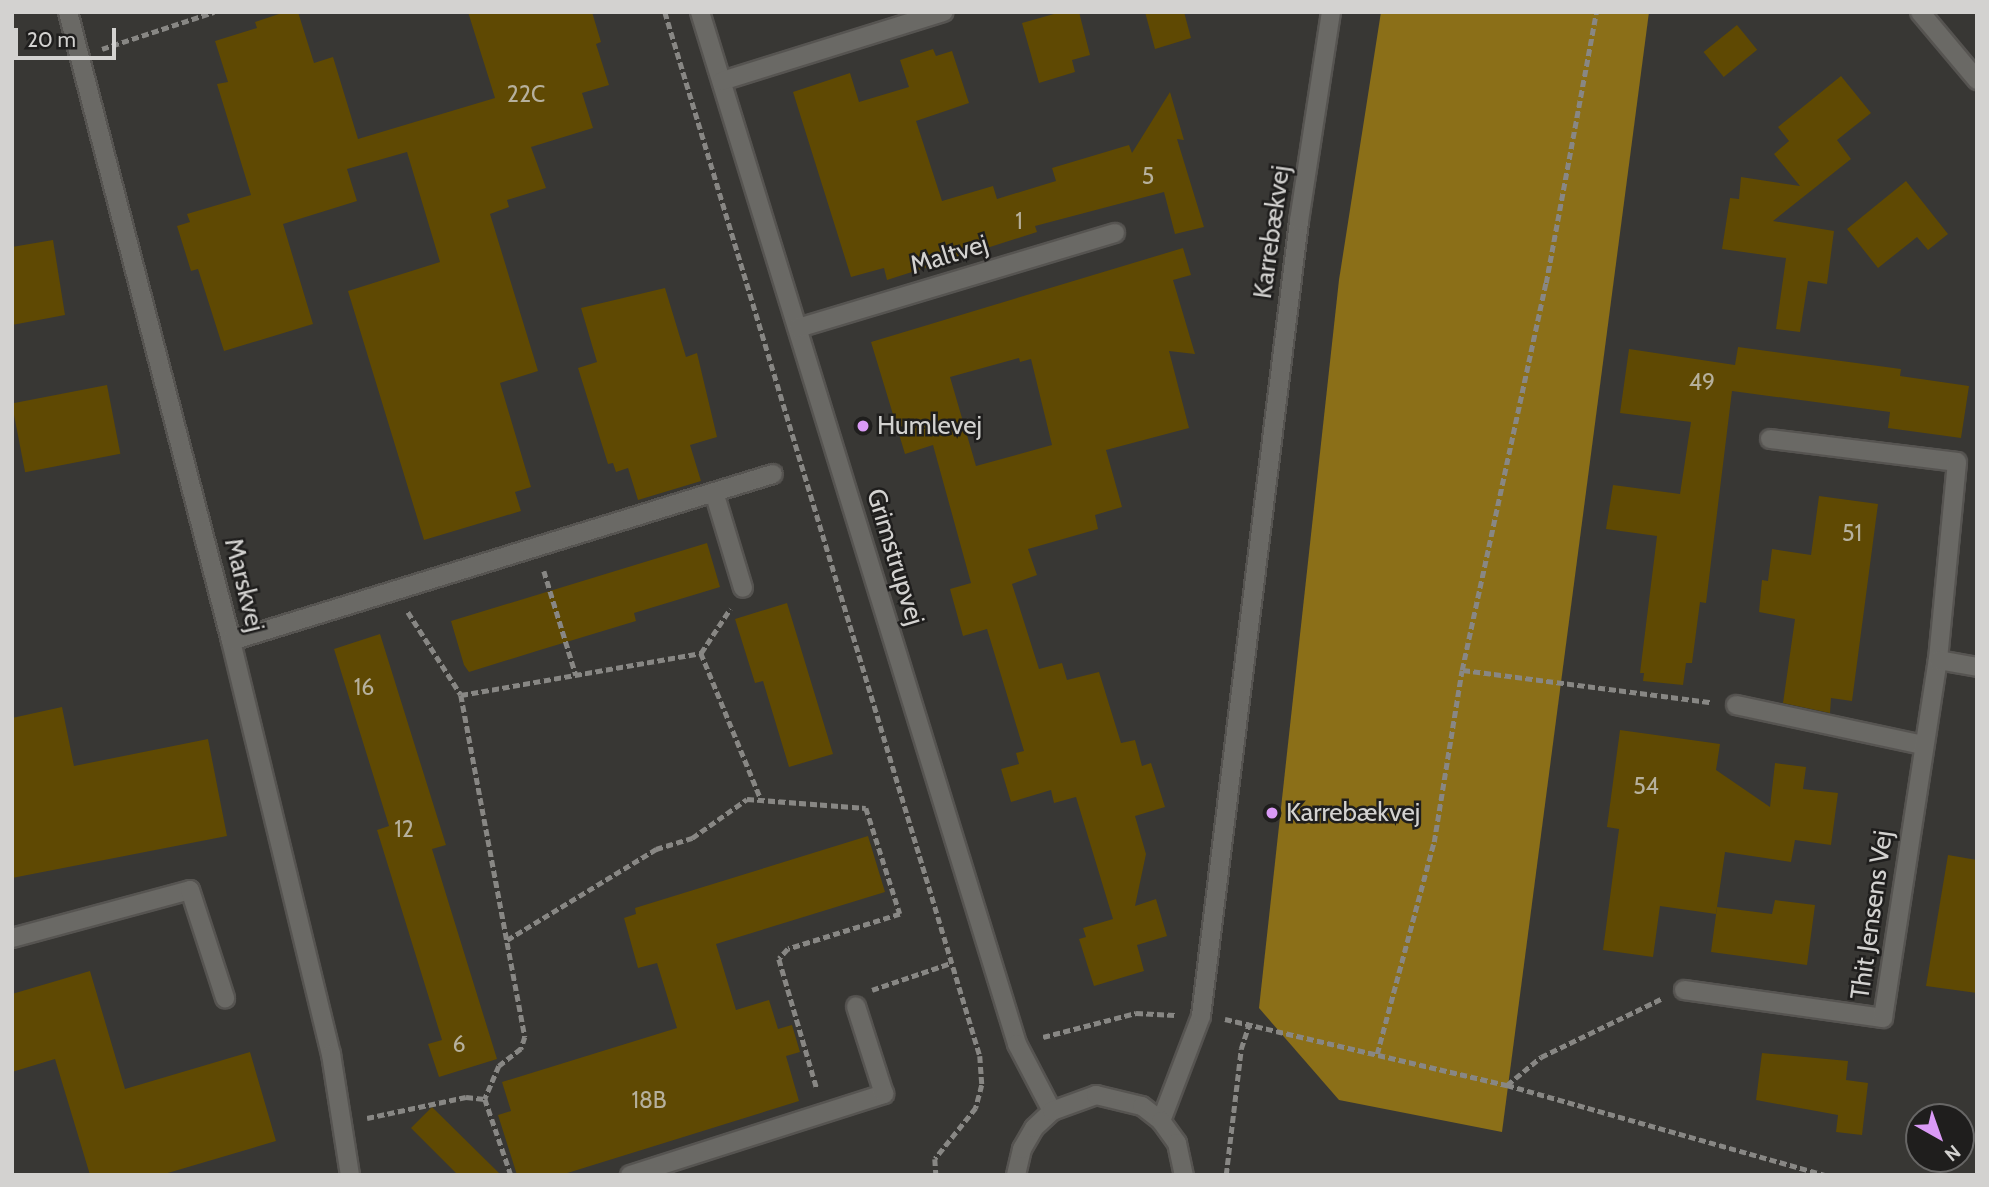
<!DOCTYPE html>
<meta charset="utf-8">
<style>
body{margin:0}
#map{position:relative;width:1989px;height:1187px;overflow:hidden;background:#383734;font-family:Cabin,sans-serif}
div>[style]{position:absolute}
[style*='--x']{left:calc(var(--x)*1px);top:calc(var(--y)*1px);width:calc(var(--w)*1px);rotate:calc(var(--a)*1deg)}
.forest>*{inset:0;background:#8b6f18}
.building>*{inset:0;background:#5f4903;transform-origin:0 0}
.path>*{height:4.5px;margin-top:-2.25px;transform-origin:0;background:repeating-linear-gradient(90deg,#888784 0 7px,transparent 0 10.5px)}
.roads{filter:drop-shadow(2px 0 #565451) drop-shadow(-2px 0 #565451) drop-shadow(0 2px #565451) drop-shadow(0 -2px #565451)}
.minor>*{height:18px;margin:-9px;padding:0 9px;transform-origin:9px;border-radius:9px;background:#6a6965}
.dots>*{width:19px;height:19px;translate:-50% -50%;box-sizing:border-box;border:4px solid #1f1e1d;border-radius:50%}
span{translate:-50% -50%;white-space:nowrap;text-align:center;line-height:1.15;-webkit-text-stroke:5px #1f1e1d;paint-order:stroke}
.number-label{font-size:23px;color:#b6b09d}
.number-label span{-webkit-text-stroke-width:0}
.street-label{font-size:26px;color:#d3d2d0}
.poi-label{font-size:26px;color:#d3d2d0}
.left{translate:0 -50%;text-align:left}
.frame{position:absolute;inset:0;border:14px solid #d3d2d0;pointer-events:none}
.north{position:absolute;left:1905px;top:1103px;width:70px;height:70px;box-sizing:border-box;background:#1f1e1d;border:2px solid #676665;border-radius:50%;rotate:140deg;font-size:19px;font-weight:700;line-height:28px;text-align:center;color:#d3d2d0}
.north::after{content:'';display:block;margin:auto;width:24px;height:32px;background:#da9af6;clip-path:polygon(50% 0,100% 100%,50% 72%,0 100%)}
.scale{position:absolute;left:14px;top:28px;width:102px;height:32px;box-sizing:border-box;border:4px solid #d3d2d0;border-top:0;padding-left:9px;font-size:21px;line-height:24px;white-space:nowrap;color:#d3d2d0;-webkit-text-stroke:5px #1f1e1d;paint-order:stroke}
</style>
<div id="map">
<div class="forest">
<div style="clip-path:polygon(1381px 12px,1649px 12px,1502px 1132px,1339px 1100px,1259px 1008px,1339px 280px)"></div>
</div>
<div class="building">
<div style="clip-path:polygon(285px 12px,298px 12px,314px 63px,333px 57px,358px 139px,495px 98px,468px 12px,592px 12px,601px 42px,596px 44px,609px 85px,582px 93px,593px 128px,531px 147px,546px 188px,507px 200px,509px 207px,490px 214px,538px 371px,500px 383px,531px 487px,515px 492px,521px 511px,424px 540px,348px 291px,440px 262px,407px 152px,347px 169px,357px 201px,283px 224px,313px 324px,224px 351px,198px 269px,191px 271px,177px 226px,190px 222px,187px 214px,251px 195px,217px 84px,228px 82px,215px 41px,257px 28px,255px 22px)"></div>
<div style="clip-path:polygon(1061px 12px,1079px 12px,1090px 55px,1072px 60px,1075px 72px,1039px 83px,1022px 23px)"></div>
<div style="clip-path:polygon(1145px 12px,1184px 12px,1191px 38px,1155px 49px)"></div>
<div style="left:1737px;top:25px;width:32px;height:43px;rotate:51deg"></div>
<div style="clip-path:polygon(933px 49px,936px 56px,952px 51px,969px 103px,916px 121px,942px 201px,993px 186px,997px 199px,1056px 181px,1052px 168px,1129px 145px,1132px 153px,1170px 92px,1184px 140px,1177px 139px,1204px 227px,1175px 234px,1164px 192px,1035px 226px,1037px 232px,887px 280px,884px 268px,851px 277px,793px 92px,850px 73px,859px 102px,909px 87px,900px 60px)"></div>
<div style="clip-path:polygon(1841px 76px,1871px 113px,1837px 140px,1851px 159px,1773px 221px,1834px 231px,1827px 284px,1808px 281px,1800px 332px,1776px 329px,1786px 258px,1722px 249px,1730px 198px,1739px 199px,1741px 177px,1800px 186px,1774px 154px,1789px 141px,1778px 127px)"></div>
<div style="clip-path:polygon(1906px 181px,1948px 234px,1928px 250px,1917px 237px,1878px 268px,1847px 229px)"></div>
<div style="clip-path:polygon(53px 240px,65px 315px,12px 325px,12px 247px)"></div>
<div style="clip-path:polygon(evenodd,1183px 248px,1191px 275px,1173px 280px,1195px 354px,1169px 351px,1189px 428px,1106px 450px,1122px 507px,1095px 515px,1098px 529px,1028px 549px,1037px 575px,1012px 584px,1039px 669px,1062px 663px,1067px 680px,1099px 672px,1121px 743px,1135px 740px,1142px 766px,1151px 763px,1165px 807px,1135px 816px,1146px 854px,1135px 906px,1156px 899px,1167px 936px,1137px 945px,1144px 971px,1094px 986px,1079px 939px,1086px 937px,1083px 928px,1113px 919px,1076px 797px,1054px 803px,1051px 790px,1011px 802px,1001px 769px,1019px 764px,1016px 753px,1024px 751px,987px 629px,963px 636px,950px 589px,971px 583px,933px 445px,905px 454px,871px 342px,1183px 248px,1019px 358px,1020px 362px,1031px 359px,1052px 445px,976px 466px,950px 377px,1019px 358px)"></div>
<div style="clip-path:polygon(665px 288px,686px 357px,697px 353px,717px 437px,690px 445px,701px 481px,638px 500px,628px 468px,616px 472px,613px 463px,608px 464px,578px 368px,597px 362px,581px 308px)"></div>
<div style="clip-path:polygon(1738px 347px,1901px 369px,1900px 376px,1969px 386px,1961px 438px,1888px 428px,1890px 412px,1732px 391px,1706px 603px,1700px 602px,1692px 663px,1686px 663px,1683px 685px,1643px 681px,1644px 673px,1640px 673px,1657px 536px,1606px 529px,1613px 485px,1680px 494px,1691px 422px,1620px 413px,1629px 349px,1735px 365px)"></div>
<div style="left:107px;top:385px;width:70px;height:97px;rotate:79deg"></div>
<div style="clip-path:polygon(1819px 496px,1878px 504px,1852px 701px,1831px 698px,1830px 713px,1783px 703px,1795px 619px,1759px 612px,1762px 580px,1768px 581px,1772px 549px,1811px 555px)"></div>
<div style="clip-path:polygon(707px 543px,720px 587px,634px 613px,636px 621px,540px 650px,469px 672px,464px 665px,451px 621px)"></div>
<div style="clip-path:polygon(787px 603px,833px 754px,789px 767px,763px 681px,755px 683px,735px 619px)"></div>
<div style="clip-path:polygon(380px 634px,446px 845px,432px 849px,497px 1059px,439px 1077px,428px 1044px,442px 1040px,377px 830px,389px 826px,334px 649px)"></div>
<div style="clip-path:polygon(62px 707px,74px 766px,208px 739px,227px 836px,12px 878px,12px 718px)"></div>
<div style="clip-path:polygon(1620px 730px,1720px 744px,1716px 770px,1770px 807px,1775px 763px,1806px 767px,1803px 789px,1838px 793px,1831px 845px,1795px 840px,1791px 862px,1725px 852px,1716px 914px,1660px 906px,1653px 957px,1603px 950px,1619px 829px,1607px 827px)"></div>
<div style="clip-path:polygon(868px 836px,885px 892px,716px 944px,736px 1010px,769px 1000px,778px 1029px,792px 1025px,800px 1052px,786px 1056px,799px 1101px,561px 1175px,517px 1175px,498px 1115px,511px 1111px,502px 1082px,677px 1028px,657px 963px,638px 968px,624px 918px,636px 914px,635px 908px)"></div>
<div style="clip-path:polygon(1948px 855px,1977px 860px,1977px 993px,1926px 986px)"></div>
<div style="clip-path:polygon(1775px 900px,1815px 905px,1807px 965px,1711px 952px,1717px 907px,1772px 914px)"></div>
<div style="clip-path:polygon(90px 971px,125px 1089px,250px 1052px,276px 1141px,161px 1175px,90px 1175px,55px 1059px,12px 1072px,12px 994px)"></div>
<div style="clip-path:polygon(1762px 1053px,1848px 1061px,1846px 1080px,1868px 1083px,1862px 1135px,1836px 1132px,1838px 1115px,1756px 1100px)"></div>
<div style="clip-path:polygon(432px 1107px,501px 1175px,458px 1175px,411px 1128px)"></div>
</div>
<div class="path">
<div style="--x:665;--y:12;--w:1090;--a:73.21"></div>
<div style="--x:980;--y:1056;--w:29;--a:86"></div>
<div style="--x:982;--y:1085;--w:24;--a:105"></div>
<div style="--x:976;--y:1108;--w:65;--a:128.8"></div>
<div style="--x:935;--y:1159;--w:16;--a:86"></div>
<div style="--x:102;--y:49;--w:118;--a:-18.3"></div>
<div style="--x:544;--y:571;--w:109;--a:72.9"></div>
<div style="--x:408;--y:612;--w:98;--a:57.4"></div>
<div style="--x:461;--y:695;--w:348;--a:79.4"></div>
<div style="--x:525;--y:1037;--w:13;--a:108"></div>
<div style="--x:521;--y:1049;--w:28;--a:142"></div>
<div style="--x:499;--y:1066;--w:36;--a:113"></div>
<div style="--x:701;--y:653;--w:156;--a:67.7"></div>
<div style="--x:1463;--y:670;--w:250;--a:7.4"></div>
<div style="--x:461;--y:695;--w:244;--a:-9.9"></div>
<div style="--x:701;--y:653;--w:53;--a:-56.6"></div>
<div style="--x:507;--y:940;--w:175;--a:-31.4"></div>
<div style="--x:656;--y:849;--w:38;--a:-17"></div>
<div style="--x:692;--y:838;--w:67;--a:-35.3"></div>
<div style="--x:747;--y:799;--w:119;--a:4.3"></div>
<div style="--x:866;--y:808;--w:111;--a:72.2"></div>
<div style="--x:900;--y:914;--w:117;--a:162.6"></div>
<div style="--x:788;--y:949;--w:13;--a:132"></div>
<div style="--x:779;--y:959;--w:135;--a:73.7"></div>
<div style="--x:872;--y:990;--w:83;--a:-18.9"></div>
<div style="--x:1225;--y:1019;--w:290;--a:13.2"></div>
<div style="--x:1507;--y:1085;--w:330;--a:15.8"></div>
<div style="--x:1043;--y:1037;--w:96;--a:-14.5"></div>
<div style="--x:1136;--y:1013;--w:39;--a:3"></div>
<div style="--x:1377;--y:1054;--w:220;--a:-75"></div>
<div style="--x:1434;--y:842;--w:174;--a:-80.8"></div>
<div style="--x:1462;--y:670;--w:396;--a:-77.8"></div>
<div style="--x:1546;--y:283;--w:276;--a:-79.5"></div>
<div style="--x:1507;--y:1085;--w:44;--a:-39.5"></div>
<div style="--x:1541;--y:1057;--w:133;--a:-25.8"></div>
<div style="--x:367;--y:1118;--w:101;--a:-12"></div>
<div style="--x:466;--y:1097;--w:19;--a:6"></div>
<div style="--x:485;--y:1099;--w:80;--a:71.1"></div>
<div style="--x:1226;--y:1175;--w:127;--a:-83.2"></div>
<div style="--x:1241;--y:1049;--w:28;--a:-72"></div>
</div>
<div class="roads">
<div class="minor">
<div style="--x:68;--y:12;--w:650;--a:75.47"></div>
<div style="--x:231;--y:641;--w:425;--a:76.4"></div>
<div style="--x:331;--y:1054;--w:122;--a:81.1"></div>
<div style="--x:700;--y:12;--w:1080;--a:72.92"></div>
<div style="--x:1017;--y:1044;--w:76;--a:62.4"></div>
<div style="--x:1920;--y:12;--w:89;--a:50"></div>
<div style="--x:722;--y:81;--w:232;--a:-17.3"></div>
<div style="--x:798;--y:328;--w:331;--a:-16.7"></div>
<div style="--x:1770;--y:439;--w:188;--a:7"></div>
<div style="--x:1957;--y:462;--w:199;--a:95.5"></div>
<div style="--x:714;--y:492;--w:100;--a:73.2"></div>
<div style="--x:231;--y:641;--w:567;--a:-17.13"></div>
<div style="--x:1736;--y:705;--w:191;--a:12.1"></div>
<div style="--x:12;--y:938;--w:184;--a:-15.1"></div>
<div style="--x:190;--y:890;--w:114;--a:72"></div>
<div style="--x:1684;--y:990;--w:201;--a:8"></div>
<div style="--x:1883;--y:1018;--w:362;--a:-81.3"></div>
<div style="--x:1938;--y:660;--w:40;--a:10"></div>
<div style="--x:1161;--y:1121;--w:112;--a:-69.1"></div>
<div style="--x:1201;--y:1016;--w:801;--a:-82.97"></div>
<div style="--x:1299;--y:221;--w:211;--a:-81.3"></div>
<div style="--x:630;--y:1175;--w:267;--a:-17.7"></div>
<div style="--x:884;--y:1094;--w:92;--a:-107.7"></div>
<div style="--x:1016;--y:1175;--w:27;--a:-77"></div>
<div style="--x:1022;--y:1149;--w:24;--a:-60"></div>
<div style="--x:1034;--y:1128;--w:25;--a:-43"></div>
<div style="--x:1052;--y:1111;--w:47;--a:-20"></div>
<div style="--x:1096;--y:1095;--w:47;--a:13.4"></div>
<div style="--x:1142;--y:1106;--w:24;--a:38"></div>
<div style="--x:1161;--y:1121;--w:27;--a:54"></div>
<div style="--x:1177;--y:1143;--w:33;--a:78"></div>
</div>
</div>
<div class="dots">
<div style="left:863px;top:426px;background:#da9af6"></div>
<div style="left:1272px;top:813px;background:#da9af6"></div>
</div>
<div class="number-label">
<span style="left:526px;top:94px">22C</span>
<span style="left:1148px;top:176px">5</span>
<span style="left:1019px;top:221px">1</span>
<span style="left:1702px;top:382px">49</span>
<span style="left:1852px;top:533px">51</span>
<span style="left:364px;top:687px">16</span>
<span style="left:1646px;top:786px">54</span>
<span style="left:404px;top:829px">12</span>
<span style="left:459px;top:1044px">6</span>
<span style="left:649px;top:1100px">18B</span>
</div>
<div class="street-label">
<span style="left:1272px;top:232px;rotate:-82deg">Karrebækvej</span>
<span style="left:949px;top:255px;rotate:-17deg">Maltvej</span>
<span style="left:895px;top:557px;rotate:73deg">Grimstrupvej</span>
<span style="left:244px;top:585px;rotate:76deg">Marskvej</span>
<span style="left:1872px;top:915px;rotate:-82deg">Thit Jensens Vej</span>
</div>
<div class="poi-label">
<span class="left" style="left:877px;top:426px">Humlevej</span>
<span class="left" style="left:1286px;top:813px">Karrebækvej</span>
</div>
<div class="frame"></div>
<div class="north">N</div>
<div class="scale">20 m</div>
</div>
